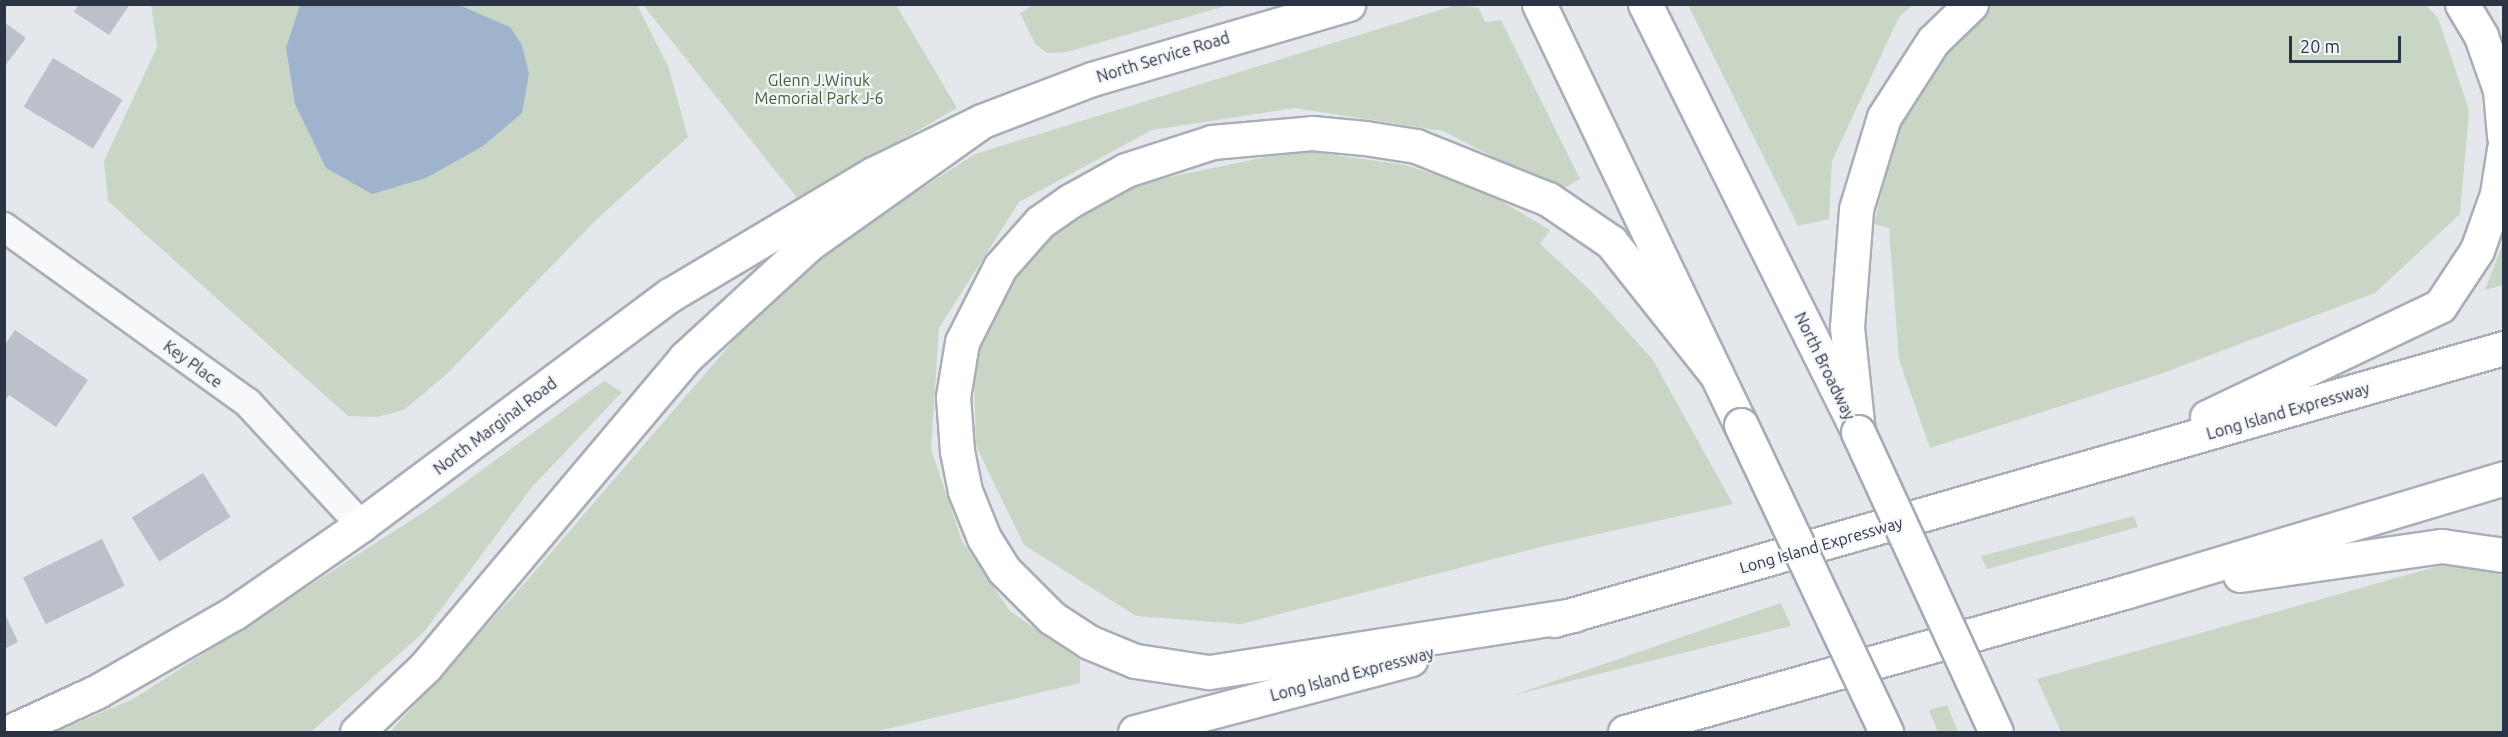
<!DOCTYPE html>
<style>
body{margin:0}
#map{position:relative;width:2508px;height:737px;overflow:hidden;background:#e4e7ec;font-family:Ubuntu,sans-serif}
div>[style]{position:absolute}
[style*='--x']{left:calc(var(--x)*1px);top:calc(var(--y)*1px);width:calc(var(--w)*1px);rotate:calc(var(--a)*1deg)}
.green>*{inset:0;background:#c9d6c5}
.water>*{inset:0;background:#9fb4cc}
.building>*{inset:0;background:#bbc0ca;transform-origin:0 0}
.roads{filter:drop-shadow(2px 0 #a9aeb7) drop-shadow(-2px 0 #a9aeb7) drop-shadow(0 2px #a9aeb7) drop-shadow(0 -2px #a9aeb7)}
.minor>*{height:28px;margin:-14px;padding:0 14px;transform-origin:14px;border-radius:14px;background:#f7f8fa}
.secondary>*{height:33px;margin:-16.5px;padding:0 16.5px;transform-origin:16.5px;border-radius:16.5px;background:#fff}
.primary>*{height:33px;margin:-16.5px;padding:0 16.5px;transform-origin:16.5px;border-radius:16.5px;background:#fff}
.motorway>*{height:33px;margin:-16.5px;padding:0 16.5px;transform-origin:16.5px;border-radius:16.5px;background:#fff}
.bridges{filter:drop-shadow(2px 0 #a3abb8) drop-shadow(-2px 0 #a3abb8) drop-shadow(0 2px #a3abb8) drop-shadow(0 -2px #a3abb8)}
.primary-bridge>*{height:33px;margin:-16.5px;padding:0 16.5px;transform-origin:16.5px;border-radius:16.5px;background:#fff}
span{translate:-50% -50%;white-space:nowrap;text-align:center;line-height:1.15;-webkit-text-stroke:4.5px #f4f6f9;paint-order:stroke}
.street-label{font-size:16px;color:#2b3445}
.park-label{font-size:16px;color:#3f6138}
.frame{position:absolute;inset:0;border:6px solid #2b3445;pointer-events:none}
.scale{position:absolute;left:2289px;top:36px;width:112px;height:27px;box-sizing:border-box;border:3px solid #2b3445;border-top:0;padding-left:8px;font-size:18px;line-height:21px;white-space:nowrap;color:#2b3445;-webkit-text-stroke:4px #f4f6f9;paint-order:stroke}
</style>
<div id="map">
<div class="green">
<div style="clip-path:polygon(151px 4px,637px 5px,668px 66px,688px 137px,597px 219px,448px 373px,404px 410px,377px 417px,348px 416px,108px 201px,104px 161px,157px 47px)"></div>
<div style="clip-path:polygon(1035px 4px,1229px 4px,1229px 5px,1067px 52px,1047px 53px,1035px 44px,1020px 13px)"></div>
<div style="clip-path:polygon(643px 5px,896px 5px,957px 108px,798px 199px)"></div>
<div style="clip-path:polygon(1456px 5px,1479px 8px,1485px 22px,1501px 20px,1580px 179px,1559px 191px,1443px 131px,1295px 108px,1152px 130px,1019px 202px,939px 328px,931px 449px,962px 541px,1010px 611px,1080px 660px,1080px 683px,874px 732px,390px 732px,524px 584px,741px 332px,839px 242px,975px 154px)"></div>
<div style="clip-path:polygon(1688px 5px,1913px 5px,1899px 17px,1832px 161px,1829px 219px,1798px 226px)"></div>
<div style="clip-path:polygon(1990px 5px,2426px 5px,2438px 18px,2469px 110px,2460px 214px,2375px 293px,2163px 373px,1930px 448px,1899px 360px,1889px 228px,1874px 224px,1899px 124px,1976px 13px)"></div>
<div style="clip-path:polygon(1299px 150px,1406px 165px,1484px 191px,1550px 230px,1540px 244px,1591px 291px,1653px 360px,1733px 504px,1544px 546px,1241px 624px,1136px 616px,1024px 545px,976px 446px,973px 350px,1028px 246px,1136px 184px)"></div>
<div style="clip-path:polygon(2503px 243px,2503px 285px,2485px 290px)"></div>
<div style="clip-path:polygon(604px 381px,622px 392px,532px 487px,424px 632px,311px 732px,56px 732px,133px 699px,427px 510px)"></div>
<div style="clip-path:polygon(2134px 516px,2138px 527px,1987px 569px,1981px 556px)"></div>
<div style="clip-path:polygon(2460px 560px,2503px 576px,2503px 732px,2061px 732px,2037px 679px)"></div>
<div style="clip-path:polygon(1781px 603px,1791px 626px,1514px 695px)"></div>
<div style="clip-path:polygon(1947px 705px,1958px 732px,1938px 732px,1929px 710px)"></div>
</div>
<div class="water">
<div style="clip-path:polygon(300px 5px,459px 5px,510px 27px,522px 45px,529px 74px,522px 113px,483px 146px,426px 178px,372px 194px,326px 168px,295px 104px,286px 48px)"></div>
</div>
<div class="building">
<div style="clip-path:polygon(79px 4px,130px 4px,109px 35px,74px 12px)"></div>
<div style="clip-path:polygon(4px 22px,26px 38px,4px 67px)"></div>
<div style="left:53px;top:58px;width:81px;height:57px;rotate:31deg"></div>
<div style="clip-path:polygon(15px 330px,88px 380px,56px 427px,9px 395px,4px 402px,4px 346px)"></div>
<div style="left:203px;top:473px;width:52px;height:84px;rotate:58deg"></div>
<div style="left:102px;top:539px;width:52px;height:88px;rotate:64deg"></div>
<div style="clip-path:polygon(4px 612px,18px 642px,4px 649px)"></div>
</div>
<div class="roads">
<div class="minor">
<div style="--x:4;--y:227;--w:301;--a:35.8"></div>
<div style="--x:248;--y:403;--w:166;--a:47.2"></div>
</div>
<div class="secondary">
<div style="--x:9;--y:732;--w:96;--a:-24.7"></div>
<div style="--x:96;--y:692;--w:159;--a:-29.8"></div>
<div style="--x:234;--y:613;--w:155;--a:-34.7"></div>
<div style="--x:361;--y:525;--w:385;--a:-36.7"></div>
<div style="--x:670;--y:295;--w:236;--a:-30.8"></div>
<div style="--x:873;--y:174;--w:121;--a:-25.9"></div>
<div style="--x:982;--y:121;--w:118;--a:-20.9"></div>
<div style="--x:1092;--y:79;--w:267;--a:-16.3"></div>
</div>
<div class="primary">
<div style="--x:1539;--y:4;--w:467;--a:64.4"></div>
<div style="--x:1645;--y:4;--w:476;--a:63.5"></div>
</div>
<div class="motorway">
<div style="--x:2462;--y:4;--w:37;--a:59"></div>
<div style="--x:2481;--y:36;--w:57;--a:70.6"></div>
<div style="--x:2500;--y:90;--w:46;--a:85"></div>
<div style="--x:2207;--y:417;--w:258;--a:-25.5"></div>
<div style="--x:2440;--y:306;--w:67;--a:-56.5"></div>
<div style="--x:2477;--y:250;--w:59;--a:-70.3"></div>
<div style="--x:2497;--y:194;--w:46;--a:-81.2"></div>
<div style="--x:1858;--y:432;--w:106;--a:-96"></div>
<div style="--x:1847;--y:327;--w:118;--a:-85.6"></div>
<div style="--x:1856;--y:209;--w:96;--a:-73.1"></div>
<div style="--x:1884;--y:117;--w:90;--a:-57.2"></div>
<div style="--x:1933;--y:41;--w:53;--a:-44.2"></div>
<div style="--x:2240;--y:575;--w:204;--a:-8.2"></div>
<div style="--x:2442;--y:546;--w:63;--a:8.3"></div>
<div style="--x:1574;--y:615;--w:370;--a:171.1"></div>
<div style="--x:1208;--y:672;--w:74;--a:-171.4"></div>
<div style="--x:1135;--y:661;--w:50;--a:-157.6"></div>
<div style="--x:1089;--y:642;--w:44;--a:-147"></div>
<div style="--x:1052;--y:618;--w:68;--a:-135"></div>
<div style="--x:1004;--y:570;--w:38;--a:-122"></div>
<div style="--x:984;--y:538;--w:51;--a:-112"></div>
<div style="--x:965;--y:491;--w:41;--a:-101.3"></div>
<div style="--x:957;--y:451;--w:54;--a:-94.2"></div>
<div style="--x:953;--y:397;--w:56;--a:-80.7"></div>
<div style="--x:962;--y:342;--w:84;--a:-63.1"></div>
<div style="--x:1000;--y:267;--w:60;--a:-48.4"></div>
<div style="--x:1040;--y:222;--w:37;--a:-35"></div>
<div style="--x:1070;--y:201;--w:64;--a:-29"></div>
<div style="--x:1126;--y:170;--w:90;--a:-18"></div>
<div style="--x:1212;--y:142;--w:100;--a:-5.1"></div>
<div style="--x:1312;--y:133;--w:53;--a:5.4"></div>
<div style="--x:1365;--y:138;--w:52;--a:8.9"></div>
<div style="--x:1416;--y:146;--w:142;--a:21.9"></div>
<div style="--x:1548;--y:199;--w:76;--a:34.3"></div>
<div style="--x:1611;--y:242;--w:169;--a:51.5"></div>
<div style="--x:1554;--y:620;--w:988;--a:-15.98"></div>
<div style="--x:357;--y:732;--w:94;--a:-43.7"></div>
<div style="--x:425;--y:667;--w:404;--a:-49.9"></div>
<div style="--x:685;--y:358;--w:168;--a:-42.6"></div>
<div style="--x:809;--y:244;--w:212;--a:-35.4"></div>
<div style="--x:1135;--y:732;--w:285;--a:-14.8"></div>
<div style="--x:1625;--y:732;--w:522;--a:-15.66"></div>
<div style="--x:2128;--y:591;--w:393;--a:-16.7"></div>
</div>
</div>
<div class="bridges">
<div class="primary-bridge">
<div style="--x:1741;--y:425;--w:340;--a:64.7"></div>
<div style="--x:1858;--y:432;--w:330;--a:65.3"></div>
</div>
</div>
<div class="street-label">
<span style="left:1163px;top:57px;rotate:-17deg">North Service Road</span>
<span style="left:193px;top:364px;rotate:36deg">Key Place</span>
<span style="left:1825px;top:366px;rotate:64deg">North Broadway</span>
<span style="left:2288px;top:411px;rotate:-16deg">Long Island Expressway</span>
<span style="left:495px;top:426px;rotate:-37deg">North Marginal Road</span>
<span style="left:1821px;top:545px;rotate:-16deg">Long Island Expressway</span>
<span style="left:1352px;top:674px;rotate:-15deg">Long Island Expressway</span>
</div>
<div class="park-label">
<span style="left:819px;top:89px">Glenn J.Winuk<br>Memorial Park J-6</span>
</div>
<div class="frame"></div>
<div class="scale">20 m</div>
</div>
